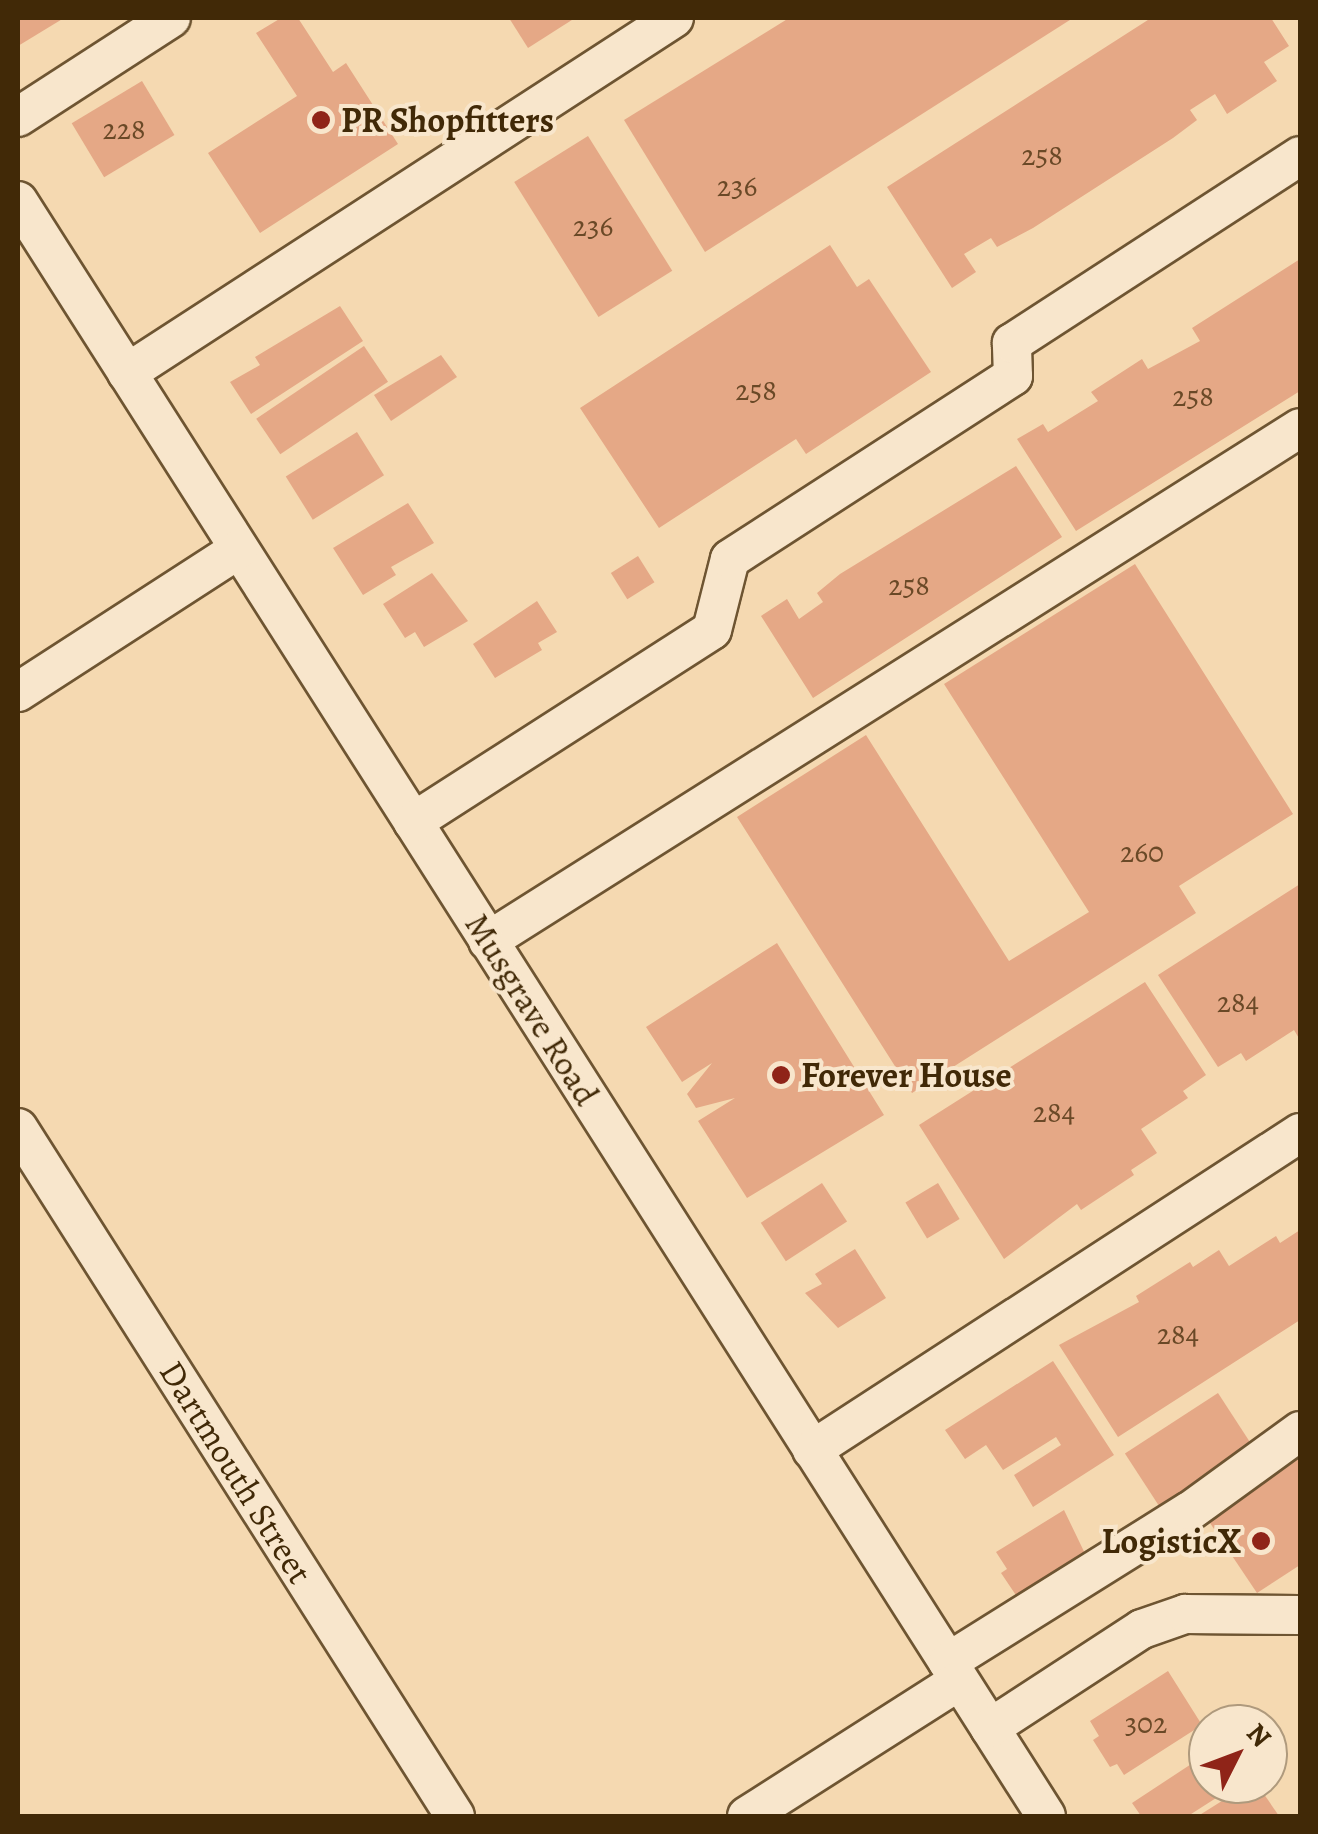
<!DOCTYPE html>
<style>
body{margin:0}
#map{position:relative;width:1318px;height:1834px;overflow:hidden;background:#f5d9b1;font-family:Alegreya,serif}
div>[style]{position:absolute}
[style*='--x']{left:calc(var(--x)*1px);top:calc(var(--y)*1px);width:calc(var(--w)*1px);rotate:calc(var(--a)*1deg)}
.building>*{inset:0;background:#e5a886;transform-origin:0 0}
.roads{filter:drop-shadow(2px 0 #6e5532) drop-shadow(-2px 0 #6e5532) drop-shadow(0 2px #6e5532) drop-shadow(0 -2px #6e5532)}
.minor>*{height:38px;margin:-19px;padding:0 19px;transform-origin:19px;border-radius:19px;background:#f8e6cc}
.dots>*{width:28px;height:28px;translate:-50% -50%;box-sizing:border-box;border:5px solid #f8e6cc;border-radius:50%}
span{translate:-50% -50%;white-space:nowrap;text-align:center;line-height:1.15;-webkit-text-stroke:8px #f8e6cc;paint-order:stroke}
.number-label{font-size:30px;color:#6a4927}
.number-label span{-webkit-text-stroke-width:0}
.poi-label{font-size:35px;color:#412907;font-weight:700}
.left{translate:0 -50%;text-align:left}
.right{translate:-100% -50%;text-align:right}
.street-label{font-size:35px;color:#412907}
.frame{position:absolute;inset:0;border:20px solid #412907;pointer-events:none}
.north{position:absolute;left:1188px;top:1704px;width:100px;height:100px;box-sizing:border-box;background:#f8e6cc;border:2px solid #af9a7d;border-radius:50%;rotate:48deg;font-size:28px;font-weight:700;line-height:40px;text-align:center;color:#412907}
.north::after{content:'';display:block;margin:auto;width:35px;height:45px;background:#8f2418;clip-path:polygon(50% 0,100% 100%,50% 72%,0 100%)}
</style>
<div id="map">
<div class="building">
<div style="clip-path:polygon(18px 18px,64px 18px,18px 46px)"></div>
<div style="clip-path:polygon(281px 18px,298px 18px,333px 72px,346px 63px,398px 144px,260px 233px,208px 153px,297px 96px,256px 33px)"></div>
<div style="clip-path:polygon(509px 18px,575px 18px,528px 48px)"></div>
<div style="clip-path:polygon(789px 18px,1073px 18px,705px 252px,624px 120px)"></div>
<div style="clip-path:polygon(1151px 18px,1271px 18px,1289px 46px,1264px 62px,1277px 81px,1227px 114px,1215px 94px,1190px 110px,1197px 120px,1173px 138px,1033px 228px,997px 247px,991px 238px,964px 254px,976px 272px,952px 288px,887px 187px)"></div>
<div style="left:142px;top:81px;width:63px;height:82px;rotate:59deg"></div>
<div style="left:588px;top:136px;width:159px;height:87px;rotate:58deg"></div>
<div style="clip-path:polygon(830px 245px,857px 287px,869px 279px,931px 372px,806px 454px,796px 439px,659px 528px,580px 408px)"></div>
<div style="clip-path:polygon(1300px 259px,1300px 391px,1076px 531px,1017px 439px,1043px 424px,1048px 432px,1098px 401px,1091px 392px,1142px 359px,1148px 369px,1200px 341px,1192px 328px)"></div>
<div style="clip-path:polygon(340px 306px,363px 341px,251px 414px,230px 382px,260px 365px,255px 357px)"></div>
<div style="left:364px;top:346px;width:43px;height:130px;rotate:56deg"></div>
<div style="clip-path:polygon(441px 355px,457px 377px,391px 421px,374px 395px)"></div>
<div style="left:357px;top:432px;width:51px;height:84px;rotate:58deg"></div>
<div style="clip-path:polygon(1016px 466px,1062px 537px,813px 698px,761px 616px,787px 599px,799px 619px,823px 602px,817px 593px,840px 574px)"></div>
<div style="clip-path:polygon(408px 503px,434px 543px,391px 567px,396px 575px,363px 595px,333px 548px)"></div>
<div style="left:638px;top:556px;width:31px;height:32px;rotate:58deg"></div>
<div style="clip-path:polygon(1135px 564px,1293px 814px,1179px 886px,1196px 913px,912px 1093px,737px 817px,866px 735px,1009px 961px,1089px 912px,944px 684px)"></div>
<div style="clip-path:polygon(432px 573px,468px 621px,424px 647px,415px 632px,405px 638px,383px 604px)"></div>
<div style="clip-path:polygon(537px 601px,557px 632px,538px 643px,542px 650px,495px 678px,473px 644px)"></div>
<div style="clip-path:polygon(1300px 884px,1300px 1040px,1294px 1030px,1246px 1061px,1241px 1053px,1218px 1067px,1158px 975px)"></div>
<div style="clip-path:polygon(777px 943px,884px 1115px,747px 1198px,698px 1121px,735px 1098px,696px 1108px,687px 1094px,712px 1063px,682px 1082px,646px 1027px)"></div>
<div style="clip-path:polygon(1145px 982px,1206px 1075px,1183px 1091px,1188px 1098px,1141px 1129px,1157px 1153px,1131px 1170px,1134px 1175px,1081px 1210px,1077px 1204px,1004px 1259px,919px 1125px)"></div>
<div style="left:822px;top:1183px;width:46px;height:73px;rotate:57deg"></div>
<div style="left:938px;top:1183px;width:42px;height:38px;rotate:59deg"></div>
<div style="clip-path:polygon(1300px 1230px,1300px 1320px,1118px 1437px,1059px 1345px,1139px 1302px,1136px 1296px,1190px 1262px,1193px 1267px,1219px 1250px,1229px 1266px,1276px 1236px,1280px 1243px)"></div>
<div style="clip-path:polygon(855px 1249px,886px 1298px,838px 1328px,805px 1293px,822px 1284px,815px 1274px)"></div>
<div style="clip-path:polygon(1053px 1361px,1114px 1455px,1033px 1507px,1014px 1475px,1061px 1445px,1056px 1437px,1003px 1470px,986px 1445px,965px 1459px,945px 1430px)"></div>
<div style="left:1218px;top:1393px;width:63px;height:111px;rotate:57deg"></div>
<div style="clip-path:polygon(1300px 1456px,1300px 1565px,1257px 1593px,1206px 1517px)"></div>
<div style="clip-path:polygon(1064px 1510px,1091px 1566px,1024px 1607px,1001px 1573px,1007px 1569px,996px 1552px)"></div>
<div style="clip-path:polygon(1168px 1671px,1202px 1725px,1124px 1775px,1117px 1764px,1110px 1767px,1093px 1740px,1099px 1736px,1090px 1721px)"></div>
<div style="clip-path:polygon(1208px 1753px,1208px 1784px,1238px 1784px,1188px 1816px,1141px 1816px,1132px 1803px)"></div>
<div style="clip-path:polygon(1249px 1784px,1257px 1784px,1279px 1816px,1198px 1816px)"></div>
</div>
<div class="roads">
<div class="minor">
<div style="--x:18;--y:117;--w:182;--a:-32.9"></div>
<div style="--x:18;--y:201;--w:1914;--a:57.52"></div>
<div style="--x:127;--y:373;--w:652;--a:-32.98"></div>
<div style="--x:18;--y:692;--w:263;--a:-32.9"></div>
<div style="--x:413;--y:822;--w:355;--a:-32.7"></div>
<div style="--x:712;--y:630;--w:73;--a:-75.8"></div>
<div style="--x:730;--y:559;--w:337;--a:-32.9"></div>
<div style="--x:1013;--y:376;--w:33;--a:-92"></div>
<div style="--x:1012;--y:343;--w:343;--a:-33"></div>
<div style="--x:488;--y:941;--w:960;--a:-32.28"></div>
<div style="--x:18;--y:1128;--w:815;--a:57.58"></div>
<div style="--x:812;--y:1450;--w:582;--a:-33.01"></div>
<div style="--x:948;--y:1662;--w:285;--a:-32"></div>
<div style="--x:1190;--y:1511;--w:136;--a:-36"></div>
<div style="--x:990;--y:1728;--w:181;--a:-33.1"></div>
<div style="--x:1142;--y:1629;--w:46;--a:-19.2"></div>
<div style="--x:1185;--y:1614;--w:115;--a:0.5"></div>
<div style="--x:747;--y:1816;--w:251;--a:-32.5"></div>
</div>
</div>
<div class="dots">
<div style="left:321px;top:120px;background:#8f2418"></div>
<div style="left:781px;top:1075px;background:#8f2418"></div>
<div style="left:1261px;top:1541px;background:#8f2418"></div>
</div>
<div class="number-label">
<span style="left:124px;top:129px">228</span>
<span style="left:1042px;top:155px">258</span>
<span style="left:737px;top:186px">236</span>
<span style="left:593px;top:226px">236</span>
<span style="left:756px;top:390px">258</span>
<span style="left:1193px;top:396px">258</span>
<span style="left:909px;top:585px">258</span>
<span style="left:1142px;top:852px">260</span>
<span style="left:1238px;top:1002px">284</span>
<span style="left:1054px;top:1112px">284</span>
<span style="left:1178px;top:1334px">284</span>
<span style="left:1146px;top:1723px">302</span>
</div>
<div class="poi-label">
<span class="left" style="left:341px;top:120px">PR Shopfitters</span>
<span class="left" style="left:801px;top:1075px">Forever House</span>
<span class="right" style="left:1241px;top:1541px">LogisticX</span>
</div>
<div class="street-label">
<span style="left:532px;top:1009px;rotate:58deg">Musgrave Road</span>
<span style="left:236px;top:1472px;rotate:58deg">Dartmouth Street</span>
</div>
<div class="frame"></div>
<div class="north">N</div>
</div>
